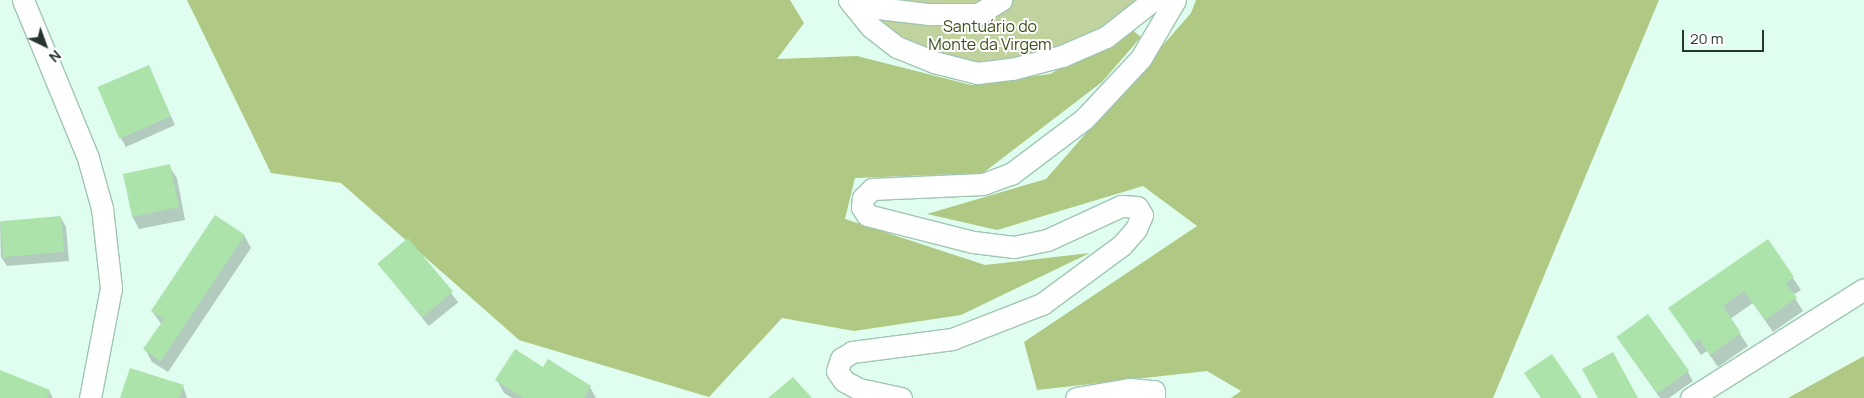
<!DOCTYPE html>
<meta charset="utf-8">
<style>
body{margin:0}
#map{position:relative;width:1864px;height:398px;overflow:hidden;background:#e0feef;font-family:Manrope,sans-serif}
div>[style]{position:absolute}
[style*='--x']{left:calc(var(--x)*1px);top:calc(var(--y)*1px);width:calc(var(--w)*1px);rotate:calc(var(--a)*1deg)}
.green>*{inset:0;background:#c0d39f}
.forest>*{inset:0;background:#afc883}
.shadow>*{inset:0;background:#0003;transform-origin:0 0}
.building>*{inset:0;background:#abe3ab;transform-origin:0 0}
.roads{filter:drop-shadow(1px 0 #a0c5b3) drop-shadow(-1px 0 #a0c5b3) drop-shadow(0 1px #a0c5b3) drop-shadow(0 -1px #a0c5b3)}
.minor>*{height:21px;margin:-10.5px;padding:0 10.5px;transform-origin:10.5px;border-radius:10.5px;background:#fff}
span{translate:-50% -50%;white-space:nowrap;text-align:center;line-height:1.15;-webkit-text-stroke:4px #fff;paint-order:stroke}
.park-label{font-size:16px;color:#3c4c1a}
.north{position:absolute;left:20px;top:20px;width:50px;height:50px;-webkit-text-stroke:4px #fff;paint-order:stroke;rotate:138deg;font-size:14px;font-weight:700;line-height:20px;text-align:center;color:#26362f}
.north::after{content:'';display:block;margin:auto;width:18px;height:22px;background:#26362f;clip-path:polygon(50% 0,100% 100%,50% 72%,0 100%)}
.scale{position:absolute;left:1682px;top:30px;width:82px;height:22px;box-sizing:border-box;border:2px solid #26362f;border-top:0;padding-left:6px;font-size:15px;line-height:18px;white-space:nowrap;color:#26362f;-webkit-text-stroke:4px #fff;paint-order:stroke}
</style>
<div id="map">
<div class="green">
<div style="clip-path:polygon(849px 0,1153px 0,1136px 16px,1012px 69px,934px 62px)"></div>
</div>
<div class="forest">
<div style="clip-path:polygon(187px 0,790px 0,804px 23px,777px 59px,857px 56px,971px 85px,1050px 74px,1131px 29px,1141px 37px,1102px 82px,983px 173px,855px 178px,845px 219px,985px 265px,1090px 253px,961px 315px,854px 331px,782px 318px,709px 397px,519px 340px,341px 183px,271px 173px)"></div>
<div style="clip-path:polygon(1196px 0,1659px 0,1493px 398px,1231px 398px,1241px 391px,1207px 371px,1037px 390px,1024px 342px,1197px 226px,1143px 186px,997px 230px,927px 214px,1046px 179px,1191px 13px)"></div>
<div style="clip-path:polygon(1864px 356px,1864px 398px,1788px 398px)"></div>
</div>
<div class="shadow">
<div style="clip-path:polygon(153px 76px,175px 125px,126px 147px,120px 137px)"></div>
<div style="clip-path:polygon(169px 166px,177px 178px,185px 220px,139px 229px,132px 216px)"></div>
<div style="clip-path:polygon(61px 218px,66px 227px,69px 261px,7px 266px,1px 257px,0 223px)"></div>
<div style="clip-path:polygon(244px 235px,251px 248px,168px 372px,152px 362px,145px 349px,162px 325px,152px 311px)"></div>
<div style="left:408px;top:240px;width:80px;height:38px;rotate:51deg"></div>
<div style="clip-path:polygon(1768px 241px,1801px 290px,1793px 295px,1803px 311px,1773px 332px,1753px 303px,1730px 319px,1748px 346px,1718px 367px,1707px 351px,1701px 355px,1670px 309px)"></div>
<div style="clip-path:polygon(1617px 337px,1688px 372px,1693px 381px,1669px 398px,1660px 398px)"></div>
<div style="clip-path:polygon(549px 361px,590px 387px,596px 398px,512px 398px,504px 393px,497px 380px,544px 369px)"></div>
<div style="clip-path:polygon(0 371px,49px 391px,53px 398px,0 398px)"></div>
<div style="clip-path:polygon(183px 386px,187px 398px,121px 398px)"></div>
</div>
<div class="building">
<div style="left:149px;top:65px;width:56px;height:56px;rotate:67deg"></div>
<div style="left:170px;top:164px;width:44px;height:48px;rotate:78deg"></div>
<div style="clip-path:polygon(215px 215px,245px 235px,161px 361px,143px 349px,164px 319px,151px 311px)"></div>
<div style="left:61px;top:216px;width:36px;height:61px;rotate:85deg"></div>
<div style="left:408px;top:238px;width:70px;height:40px;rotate:50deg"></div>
<div style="clip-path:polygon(1768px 239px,1794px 277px,1786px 283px,1797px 298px,1765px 320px,1744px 291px,1723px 306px,1741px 333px,1710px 355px,1699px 339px,1693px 343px,1668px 308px)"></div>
<div style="left:1648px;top:314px;width:70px;height:39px;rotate:54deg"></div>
<div style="clip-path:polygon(515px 349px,543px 367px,548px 359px,591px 386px,584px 398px,523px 398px,495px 380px)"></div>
<div style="clip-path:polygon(1613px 352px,1638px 398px,1598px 398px,1582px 369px)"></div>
<div style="clip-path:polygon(1552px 354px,1582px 398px,1541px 398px,1524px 373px)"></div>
<div style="clip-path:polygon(130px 368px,184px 385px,179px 398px,120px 398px)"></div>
<div style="clip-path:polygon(0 370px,50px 390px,47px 398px,0 398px)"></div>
<div style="clip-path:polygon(793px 377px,812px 398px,768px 398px)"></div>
</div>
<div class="roads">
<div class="minor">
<div style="--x:23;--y:0;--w:171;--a:67.6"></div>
<div style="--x:88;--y:158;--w:52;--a:74.4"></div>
<div style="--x:102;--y:208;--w:81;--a:83.6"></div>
<div style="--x:111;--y:288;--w:112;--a:100.8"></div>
<div style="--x:849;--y:0;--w:35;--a:51"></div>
<div style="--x:871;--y:27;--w:33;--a:38"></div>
<div style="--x:897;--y:47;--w:40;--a:22"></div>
<div style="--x:934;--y:62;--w:44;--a:14.3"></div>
<div style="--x:977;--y:73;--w:35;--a:-7"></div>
<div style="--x:1012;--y:69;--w:52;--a:-14.6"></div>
<div style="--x:1062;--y:56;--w:48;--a:-23.4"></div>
<div style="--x:1106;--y:37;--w:60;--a:-38.2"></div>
<div style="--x:853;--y:5;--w:77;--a:6.8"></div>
<div style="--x:929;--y:14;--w:49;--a:0"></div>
<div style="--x:978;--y:14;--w:27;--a:-31"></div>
<div style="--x:901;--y:398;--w:43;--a:-167.9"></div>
<div style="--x:859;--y:389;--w:17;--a:-152"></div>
<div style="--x:844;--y:381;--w:12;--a:-125"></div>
<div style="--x:837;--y:371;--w:13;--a:-72"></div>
<div style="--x:841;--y:359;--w:13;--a:-32"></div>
<div style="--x:852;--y:352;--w:101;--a:-7.4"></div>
<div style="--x:952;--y:339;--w:97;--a:-21.3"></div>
<div style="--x:1042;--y:304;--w:99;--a:-36.4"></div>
<div style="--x:1122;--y:245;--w:21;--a:-49"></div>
<div style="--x:1136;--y:229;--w:15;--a:-67"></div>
<div style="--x:1142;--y:215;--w:9;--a:-122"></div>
<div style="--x:1137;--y:207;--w:16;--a:-176"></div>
<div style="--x:1121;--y:206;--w:81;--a:155.3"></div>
<div style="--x:1047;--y:240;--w:34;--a:168"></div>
<div style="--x:1014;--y:247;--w:41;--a:-173"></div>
<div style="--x:973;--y:242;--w:109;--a:-165.7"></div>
<div style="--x:867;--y:215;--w:9;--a:-122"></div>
<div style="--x:862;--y:207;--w:9;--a:-84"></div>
<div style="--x:863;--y:198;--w:13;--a:-45"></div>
<div style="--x:872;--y:189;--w:111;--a:-2.6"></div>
<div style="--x:983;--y:184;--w:30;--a:-20"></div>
<div style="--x:1011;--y:174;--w:91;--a:-37"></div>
<div style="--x:1084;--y:119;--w:83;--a:-46.9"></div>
<div style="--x:1141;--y:58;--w:67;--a:-59.6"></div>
<div style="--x:1076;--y:398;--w:55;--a:-9.5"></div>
<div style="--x:1130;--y:389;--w:24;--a:5"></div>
<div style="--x:1154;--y:391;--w:7;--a:90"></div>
<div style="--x:1691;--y:398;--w:204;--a:-32.2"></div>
</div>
</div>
<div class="park-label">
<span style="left:990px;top:35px">Santuário do<br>Monte da Virgem</span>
</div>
<div class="north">N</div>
<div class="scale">20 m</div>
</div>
